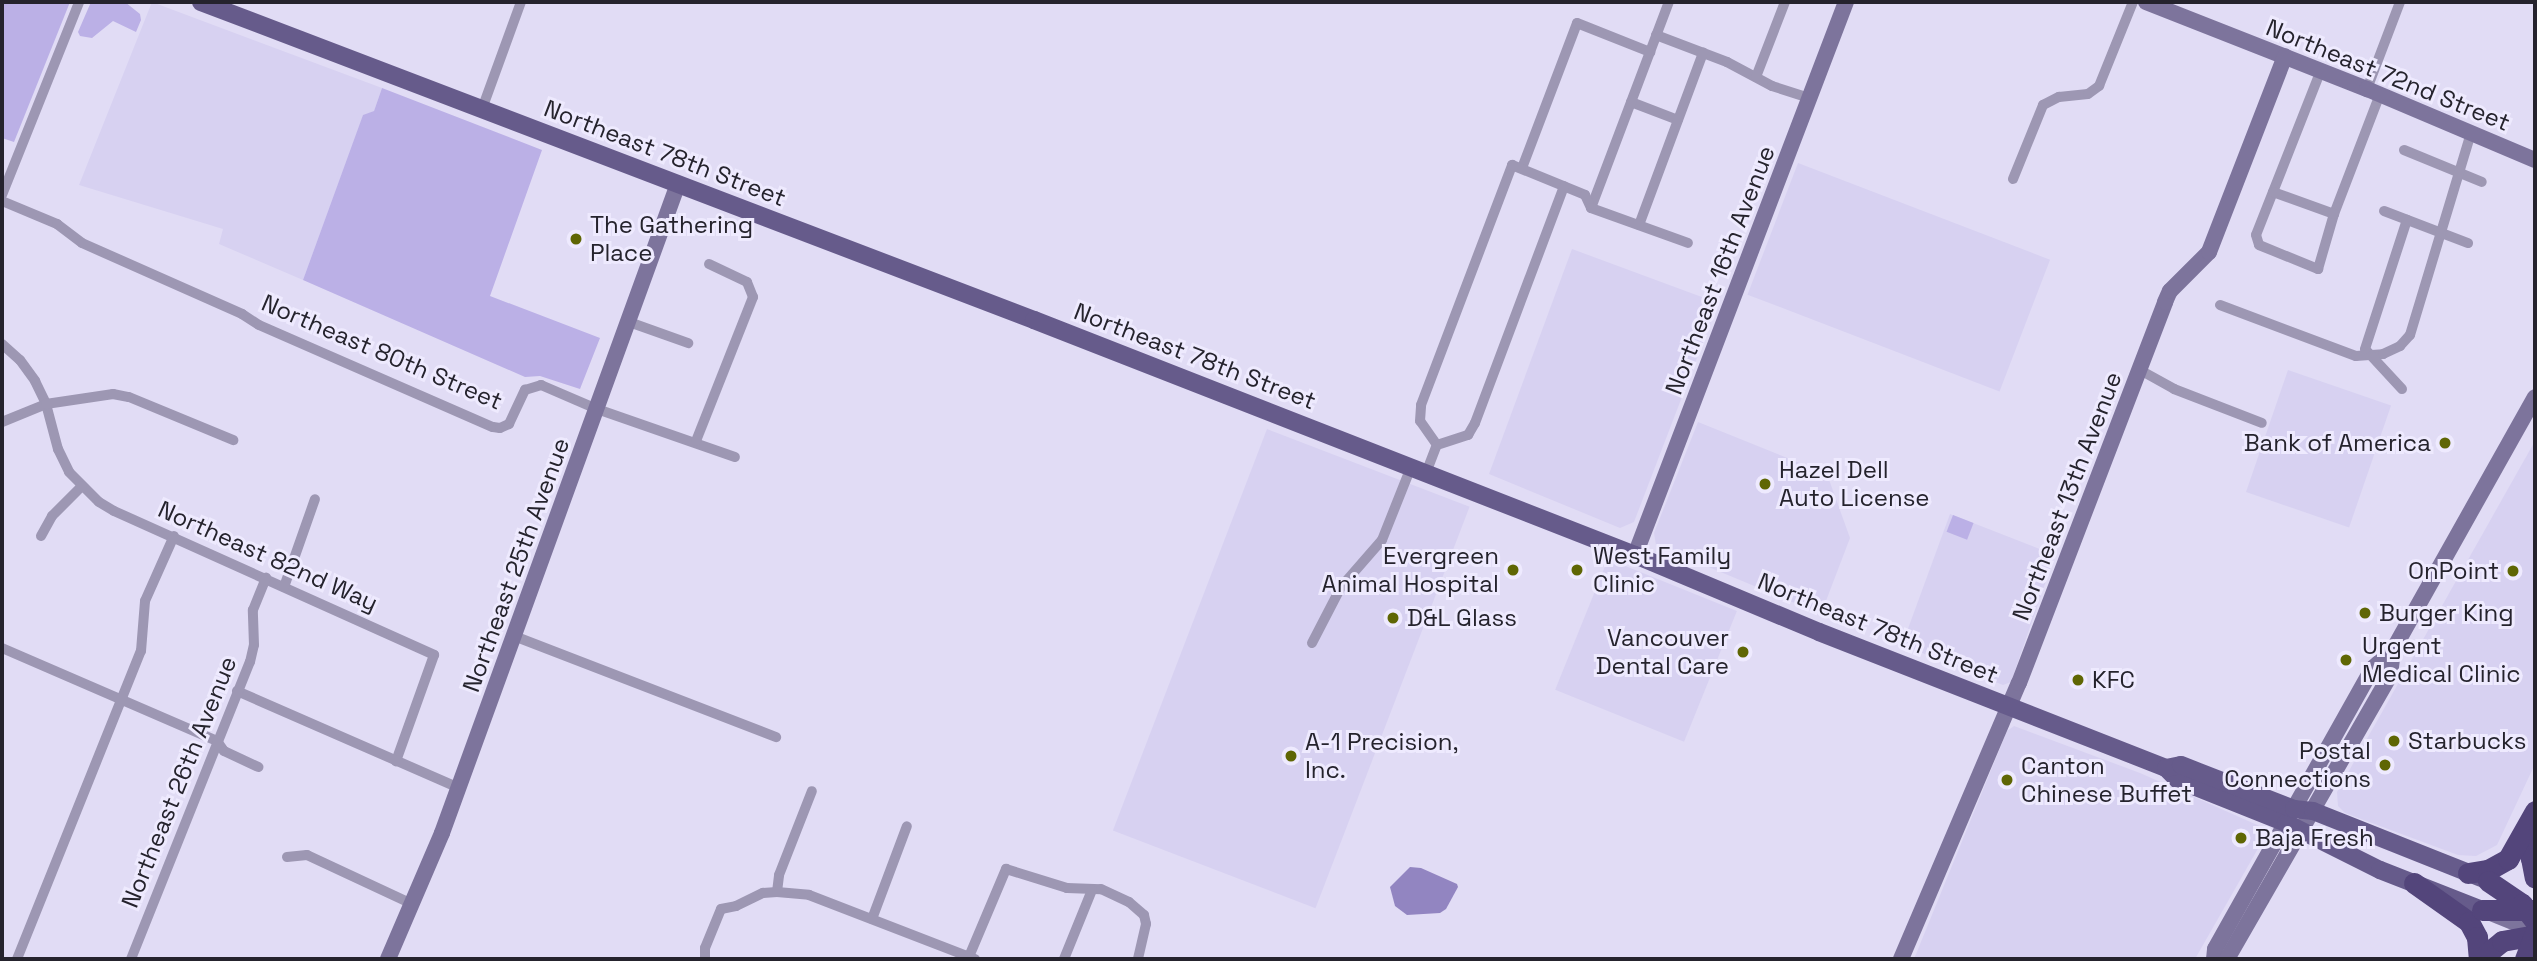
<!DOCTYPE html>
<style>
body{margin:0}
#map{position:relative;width:2537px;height:961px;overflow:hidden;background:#e1dcf5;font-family:"Space Grotesk",sans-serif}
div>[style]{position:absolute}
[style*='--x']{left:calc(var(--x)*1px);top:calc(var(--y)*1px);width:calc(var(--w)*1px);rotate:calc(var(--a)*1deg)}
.built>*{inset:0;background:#d7d1f1;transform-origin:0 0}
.green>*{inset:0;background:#bbb0e6;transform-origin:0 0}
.water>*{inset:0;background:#9285c1}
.street>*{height:10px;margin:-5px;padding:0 5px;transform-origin:5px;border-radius:5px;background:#9d97b3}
.secondary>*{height:16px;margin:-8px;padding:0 8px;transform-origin:8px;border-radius:8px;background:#7d749c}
.primary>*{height:18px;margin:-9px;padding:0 9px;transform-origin:9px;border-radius:9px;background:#665b8b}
.highway>*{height:21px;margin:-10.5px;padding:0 10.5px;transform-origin:10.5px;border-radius:10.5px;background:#53457b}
.highway-bridge>*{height:21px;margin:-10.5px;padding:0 10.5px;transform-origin:10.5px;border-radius:10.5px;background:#53457b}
.dots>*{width:19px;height:19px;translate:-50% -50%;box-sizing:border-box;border:4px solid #eeeafe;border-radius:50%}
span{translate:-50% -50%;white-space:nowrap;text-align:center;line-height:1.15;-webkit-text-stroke:6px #eeeafe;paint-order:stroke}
.street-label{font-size:24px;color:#25232d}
.poi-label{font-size:24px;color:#25232d}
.left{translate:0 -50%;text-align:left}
.right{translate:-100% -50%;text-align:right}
.frame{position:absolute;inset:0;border:4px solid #25232d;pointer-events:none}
</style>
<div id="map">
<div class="built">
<div style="clip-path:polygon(152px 2px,382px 88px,374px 111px,363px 116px,303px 280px,219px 244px,223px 229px,79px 185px)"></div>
<div style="left:1798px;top:163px;width:270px;height:141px;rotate:21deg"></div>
<div style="clip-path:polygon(1572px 249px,1718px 303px,1634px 522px,1620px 528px,1489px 474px)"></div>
<div style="left:2288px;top:370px;width:109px;height:129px;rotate:19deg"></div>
<div style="clip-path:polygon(1698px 422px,1827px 474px,1850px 538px,1821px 614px,1656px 545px,1654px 533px)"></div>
<div style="left:1267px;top:429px;width:217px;height:430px;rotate:21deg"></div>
<div style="clip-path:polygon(2535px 441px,2535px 764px,2497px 845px,2476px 856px,2458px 855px,2345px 813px,2338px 806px,2337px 792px)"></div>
<div style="clip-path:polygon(1950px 514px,2055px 555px,2011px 682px,2003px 685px,1902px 645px)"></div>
<div style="left:1608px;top:559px;width:139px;height:141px;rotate:22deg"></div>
<div style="clip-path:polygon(2014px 726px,2140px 773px,2264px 828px,2264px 836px,2260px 845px,2195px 959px,1914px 959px,2007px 731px)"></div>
</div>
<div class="green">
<div style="clip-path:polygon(2px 2px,70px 2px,14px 142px,2px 138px)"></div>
<div style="clip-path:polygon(91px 2px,125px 2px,140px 14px,141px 20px,136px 32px,113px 21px,92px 38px,80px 36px,78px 32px)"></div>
<div style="clip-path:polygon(382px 88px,542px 150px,490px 296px,600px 338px,580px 389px,540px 376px,525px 377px,303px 280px,363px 115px,374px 111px)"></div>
<div style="left:1953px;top:515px;width:22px;height:18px;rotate:21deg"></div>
</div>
<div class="water">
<div style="clip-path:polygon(1410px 867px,1421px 868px,1457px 884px,1458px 887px,1446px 909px,1440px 913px,1407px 915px,1395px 906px,1390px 887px)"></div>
</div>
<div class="street">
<div style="--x:1656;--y:35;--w:76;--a:20.8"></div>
<div style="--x:1727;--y:62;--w:51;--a:28.1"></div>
<div style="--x:1772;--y:86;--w:40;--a:18"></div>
<div style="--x:2321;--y:70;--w:177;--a:111.5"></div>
<div style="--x:2256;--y:235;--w:10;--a:73"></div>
<div style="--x:2259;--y:245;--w:64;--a:22.1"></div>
<div style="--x:2318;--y:269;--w:57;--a:-73.8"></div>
<div style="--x:2334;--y:214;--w:129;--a:-69"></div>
<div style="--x:1756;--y:77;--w:80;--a:-68.9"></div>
<div style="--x:2367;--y:89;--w:93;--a:-69.2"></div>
<div style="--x:1631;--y:102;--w:50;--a:21"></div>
<div style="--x:482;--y:109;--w:114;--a:-70"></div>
<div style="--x:2404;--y:150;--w:84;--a:22.3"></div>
<div style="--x:1522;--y:168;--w:155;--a:-69.2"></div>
<div style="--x:1577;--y:23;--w:79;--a:21.7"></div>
<div style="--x:2013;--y:179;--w:80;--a:-67.9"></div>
<div style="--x:2043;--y:105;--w:18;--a:-27"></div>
<div style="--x:2059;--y:97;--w:29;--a:-6"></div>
<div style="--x:2088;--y:94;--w:14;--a:-36"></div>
<div style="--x:2099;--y:86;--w:91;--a:-68"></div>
<div style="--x:2273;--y:192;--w:65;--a:19.8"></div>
<div style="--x:2;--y:195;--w:208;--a:-68.2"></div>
<div style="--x:2;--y:201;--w:60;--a:22.7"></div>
<div style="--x:57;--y:224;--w:31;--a:37"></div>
<div style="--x:82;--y:243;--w:175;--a:23.9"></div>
<div style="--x:242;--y:314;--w:20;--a:33"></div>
<div style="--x:259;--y:325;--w:255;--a:23.6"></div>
<div style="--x:493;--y:427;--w:7;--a:8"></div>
<div style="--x:500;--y:428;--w:10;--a:-24"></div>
<div style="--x:509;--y:424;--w:38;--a:-65"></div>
<div style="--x:525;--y:390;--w:17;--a:-17"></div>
<div style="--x:541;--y:385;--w:61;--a:23.2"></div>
<div style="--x:597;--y:409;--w:146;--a:19.2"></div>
<div style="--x:1591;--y:208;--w:220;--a:-69.3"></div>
<div style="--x:2384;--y:211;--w:90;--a:20.9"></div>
<div style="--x:1639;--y:225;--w:184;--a:-69.6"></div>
<div style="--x:2220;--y:305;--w:145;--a:20.6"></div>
<div style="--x:2356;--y:356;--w:27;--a:-4"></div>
<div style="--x:2383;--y:354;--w:19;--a:-25"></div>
<div style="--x:2400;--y:346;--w:15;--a:-48"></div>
<div style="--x:2410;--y:335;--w:211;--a:-73.2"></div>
<div style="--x:629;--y:322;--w:63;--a:19.6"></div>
<div style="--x:2;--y:344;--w:24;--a:42"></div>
<div style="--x:20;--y:360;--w:26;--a:54"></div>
<div style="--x:35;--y:381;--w:25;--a:64"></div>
<div style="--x:46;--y:404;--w:47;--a:75.1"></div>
<div style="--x:58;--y:449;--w:25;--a:64"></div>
<div style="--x:69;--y:472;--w:42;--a:45"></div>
<div style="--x:99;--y:502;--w:17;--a:31"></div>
<div style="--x:114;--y:511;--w:351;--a:24.2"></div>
<div style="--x:434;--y:655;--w:113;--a:109.7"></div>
<div style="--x:2140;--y:370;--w:39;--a:29"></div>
<div style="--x:2174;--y:389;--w:94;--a:21.1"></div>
<div style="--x:2402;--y:389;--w:54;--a:-132.8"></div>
<div style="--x:2365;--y:349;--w:136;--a:-72"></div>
<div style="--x:2;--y:422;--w:48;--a:-22.2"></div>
<div style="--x:46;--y:404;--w:68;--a:-8.5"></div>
<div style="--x:113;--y:394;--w:16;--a:11"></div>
<div style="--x:129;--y:397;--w:113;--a:22.5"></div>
<div style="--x:696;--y:441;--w:155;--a:-68.4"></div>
<div style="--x:753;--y:297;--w:16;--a:-112"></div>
<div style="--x:747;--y:282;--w:42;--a:-154.7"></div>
<div style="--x:1437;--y:445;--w:29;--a:-125"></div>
<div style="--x:1420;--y:421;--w:16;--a:-86"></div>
<div style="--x:1421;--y:405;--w:257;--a:-69.2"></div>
<div style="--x:1512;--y:165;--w:79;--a:22.3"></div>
<div style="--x:1585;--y:195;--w:14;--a:65"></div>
<div style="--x:1591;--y:208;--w:103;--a:19.8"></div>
<div style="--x:1426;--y:473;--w:30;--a:-69"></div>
<div style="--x:1437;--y:445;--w:33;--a:-18"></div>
<div style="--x:1468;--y:435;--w:14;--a:-60"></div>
<div style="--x:1475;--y:423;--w:253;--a:-69.4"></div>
<div style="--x:41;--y:536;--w:23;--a:-61"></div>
<div style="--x:52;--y:516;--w:42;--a:-45"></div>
<div style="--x:284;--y:587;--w:93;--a:-70.6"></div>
<div style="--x:514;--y:636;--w:281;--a:21.1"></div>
<div style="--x:1312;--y:643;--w:63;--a:-62.6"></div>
<div style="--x:1341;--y:587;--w:62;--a:-48.9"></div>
<div style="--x:1382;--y:540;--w:79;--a:-68.3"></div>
<div style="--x:2;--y:648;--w:234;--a:23.4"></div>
<div style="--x:217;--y:741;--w:12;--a:55"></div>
<div style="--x:224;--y:751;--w:38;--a:25"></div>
<div style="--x:237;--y:691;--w:242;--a:23.6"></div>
<div style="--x:287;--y:857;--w:20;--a:-6"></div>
<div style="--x:307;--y:855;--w:116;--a:25"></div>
<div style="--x:777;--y:892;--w:17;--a:-83"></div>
<div style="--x:779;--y:875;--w:90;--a:-68.6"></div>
<div style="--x:872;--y:919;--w:99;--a:-69.4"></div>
<div style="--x:17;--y:959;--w:332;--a:-68.1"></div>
<div style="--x:141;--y:651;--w:50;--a:-85.4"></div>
<div style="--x:145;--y:601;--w:71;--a:-66"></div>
<div style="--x:131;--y:959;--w:320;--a:-68.2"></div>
<div style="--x:250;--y:662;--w:17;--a:-77"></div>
<div style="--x:254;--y:645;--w:35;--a:-92"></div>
<div style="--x:253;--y:610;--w:35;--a:-68"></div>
<div style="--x:705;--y:959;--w:11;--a:-90"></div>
<div style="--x:705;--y:948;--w:42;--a:-67.7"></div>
<div style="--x:721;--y:909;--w:15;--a:-11"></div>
<div style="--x:736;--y:906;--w:30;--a:-26"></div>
<div style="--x:763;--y:893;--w:14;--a:-4"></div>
<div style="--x:777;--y:892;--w:32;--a:5"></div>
<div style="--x:809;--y:895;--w:178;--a:21.1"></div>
<div style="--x:968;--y:959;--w:98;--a:-67.1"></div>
<div style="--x:1006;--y:869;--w:64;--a:17.3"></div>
<div style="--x:1067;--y:888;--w:34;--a:2"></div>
<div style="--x:1101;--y:889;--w:31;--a:25"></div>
<div style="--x:1129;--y:902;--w:20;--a:41"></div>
<div style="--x:1144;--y:915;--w:9;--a:77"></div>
<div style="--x:1146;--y:924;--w:36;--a:103"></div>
<div style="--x:1064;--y:959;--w:74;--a:-67.9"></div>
</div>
<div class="secondary">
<div style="--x:2146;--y:2;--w:238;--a:21.5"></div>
<div style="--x:2367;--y:89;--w:182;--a:22.9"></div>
<div style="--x:1635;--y:555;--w:592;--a:-69.12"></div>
<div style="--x:2491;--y:913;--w:48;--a:22.2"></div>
<div style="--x:388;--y:959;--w:137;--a:-66.8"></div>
<div style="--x:442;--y:833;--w:691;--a:-70.02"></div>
<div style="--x:1901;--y:959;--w:300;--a:-66.9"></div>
<div style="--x:2019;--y:683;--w:408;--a:-69"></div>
<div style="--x:2165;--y:302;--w:12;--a:-66"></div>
<div style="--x:2170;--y:291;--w:55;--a:-45"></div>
<div style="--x:2209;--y:252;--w:210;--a:-68.8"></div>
<div style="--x:2214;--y:959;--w:10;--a:-84"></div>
<div style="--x:2215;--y:949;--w:322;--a:-60.7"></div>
<div style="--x:2373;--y:668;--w:27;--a:-42"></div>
<div style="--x:2393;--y:650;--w:290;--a:-60.7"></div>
<div style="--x:2227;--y:959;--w:327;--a:-60.1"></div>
<div style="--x:2390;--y:675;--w:25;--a:-83"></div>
</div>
<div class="primary">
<div style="--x:201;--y:2;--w:892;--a:20.89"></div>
<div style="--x:1034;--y:320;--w:645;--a:21.36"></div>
<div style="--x:1635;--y:555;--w:199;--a:22.7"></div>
<div style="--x:1819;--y:632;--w:373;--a:21.4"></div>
<div style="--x:2166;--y:768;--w:17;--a:45"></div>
<div style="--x:2178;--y:780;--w:116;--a:21.7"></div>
<div style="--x:2286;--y:823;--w:105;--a:26.6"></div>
<div style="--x:2380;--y:870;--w:110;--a:21.4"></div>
<div style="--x:2166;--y:768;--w:15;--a:-11"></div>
<div style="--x:2181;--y:765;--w:121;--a:21.3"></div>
<div style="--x:2294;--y:809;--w:19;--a:6"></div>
<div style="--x:2313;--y:811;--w:181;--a:21.7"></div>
</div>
<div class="highway">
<div style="--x:2534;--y:821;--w:37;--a:95"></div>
<div style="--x:2531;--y:858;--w:20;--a:79"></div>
<div style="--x:2468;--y:873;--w:20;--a:-9"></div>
<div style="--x:2488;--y:870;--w:23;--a:-29"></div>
<div style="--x:2508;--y:859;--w:55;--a:-60.6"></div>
<div style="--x:2488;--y:881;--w:41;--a:34.1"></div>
<div style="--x:2522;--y:904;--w:21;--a:53"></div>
<div style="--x:2414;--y:883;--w:67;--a:35.3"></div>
<div style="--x:2469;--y:922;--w:17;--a:62"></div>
<div style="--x:2477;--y:937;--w:22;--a:85"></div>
<div style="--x:2482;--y:910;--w:51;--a:0"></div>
<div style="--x:2480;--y:959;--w:28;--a:-39"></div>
<div style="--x:2502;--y:941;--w:34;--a:-10"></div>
</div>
<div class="highway-bridge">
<div style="--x:2525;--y:959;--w:28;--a:-69"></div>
</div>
<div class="dots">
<div style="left:576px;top:239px;background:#5f6604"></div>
<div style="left:2445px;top:443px;background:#5f6604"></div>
<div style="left:1765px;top:484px;background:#5f6604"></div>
<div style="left:1513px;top:570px;background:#5f6604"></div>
<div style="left:1577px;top:570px;background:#5f6604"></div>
<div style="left:2513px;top:571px;background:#5f6604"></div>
<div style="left:2365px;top:613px;background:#5f6604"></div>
<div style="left:1393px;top:618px;background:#5f6604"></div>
<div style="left:1743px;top:652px;background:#5f6604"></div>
<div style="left:2346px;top:660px;background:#5f6604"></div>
<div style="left:2078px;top:680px;background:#5f6604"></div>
<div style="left:2394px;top:741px;background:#5f6604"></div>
<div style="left:1291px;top:756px;background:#5f6604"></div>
<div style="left:2385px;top:765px;background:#5f6604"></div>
<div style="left:2007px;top:780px;background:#5f6604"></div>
<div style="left:2241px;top:838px;background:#5f6604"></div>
</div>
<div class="street-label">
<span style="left:2388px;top:75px;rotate:22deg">Northeast 72nd Street</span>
<span style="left:665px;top:153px;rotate:21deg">Northeast 78th Street</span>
<span style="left:1720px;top:270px;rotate:-69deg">Northeast 16th Avenue</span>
<span style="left:382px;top:352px;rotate:23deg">Northeast 80th Street</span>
<span style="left:1195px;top:356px;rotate:21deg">Northeast 78th Street</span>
<span style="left:2067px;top:496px;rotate:-69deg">Northeast 13th Avenue</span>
<span style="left:268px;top:556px;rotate:24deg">Northeast 82nd Way</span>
<span style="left:516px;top:565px;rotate:-70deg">Northeast 25th Avenue</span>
<span style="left:1878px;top:628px;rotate:22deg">Northeast 78th Street</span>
<span style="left:179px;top:782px;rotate:-68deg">Northeast 26th Avenue</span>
</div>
<div class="poi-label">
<span class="left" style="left:590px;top:239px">The Gathering<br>Place</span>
<span class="right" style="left:2431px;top:443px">Bank of America</span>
<span class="left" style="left:1779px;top:484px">Hazel Dell<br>Auto License</span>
<span class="right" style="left:1499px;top:570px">Evergreen<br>Animal Hospital</span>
<span class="left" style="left:1593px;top:570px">West Family<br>Clinic</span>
<span class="right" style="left:2499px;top:571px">OnPoint</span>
<span class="left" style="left:2379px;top:613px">Burger King</span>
<span class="left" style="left:1407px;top:618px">D&amp;L Glass</span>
<span class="right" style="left:1729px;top:652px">Vancouver<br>Dental Care</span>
<span class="left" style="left:2362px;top:660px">Urgent<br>Medical Clinic</span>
<span class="left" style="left:2092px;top:680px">KFC</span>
<span class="left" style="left:2408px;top:741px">Starbucks</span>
<span class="left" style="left:1305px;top:756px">A-1 Precision,<br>Inc.</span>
<span class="right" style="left:2371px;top:765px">Postal<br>Connections</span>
<span class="left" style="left:2021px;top:780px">Canton<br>Chinese Buffet</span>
<span class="left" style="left:2255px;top:838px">Baja Fresh</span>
</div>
<div class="frame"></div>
</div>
